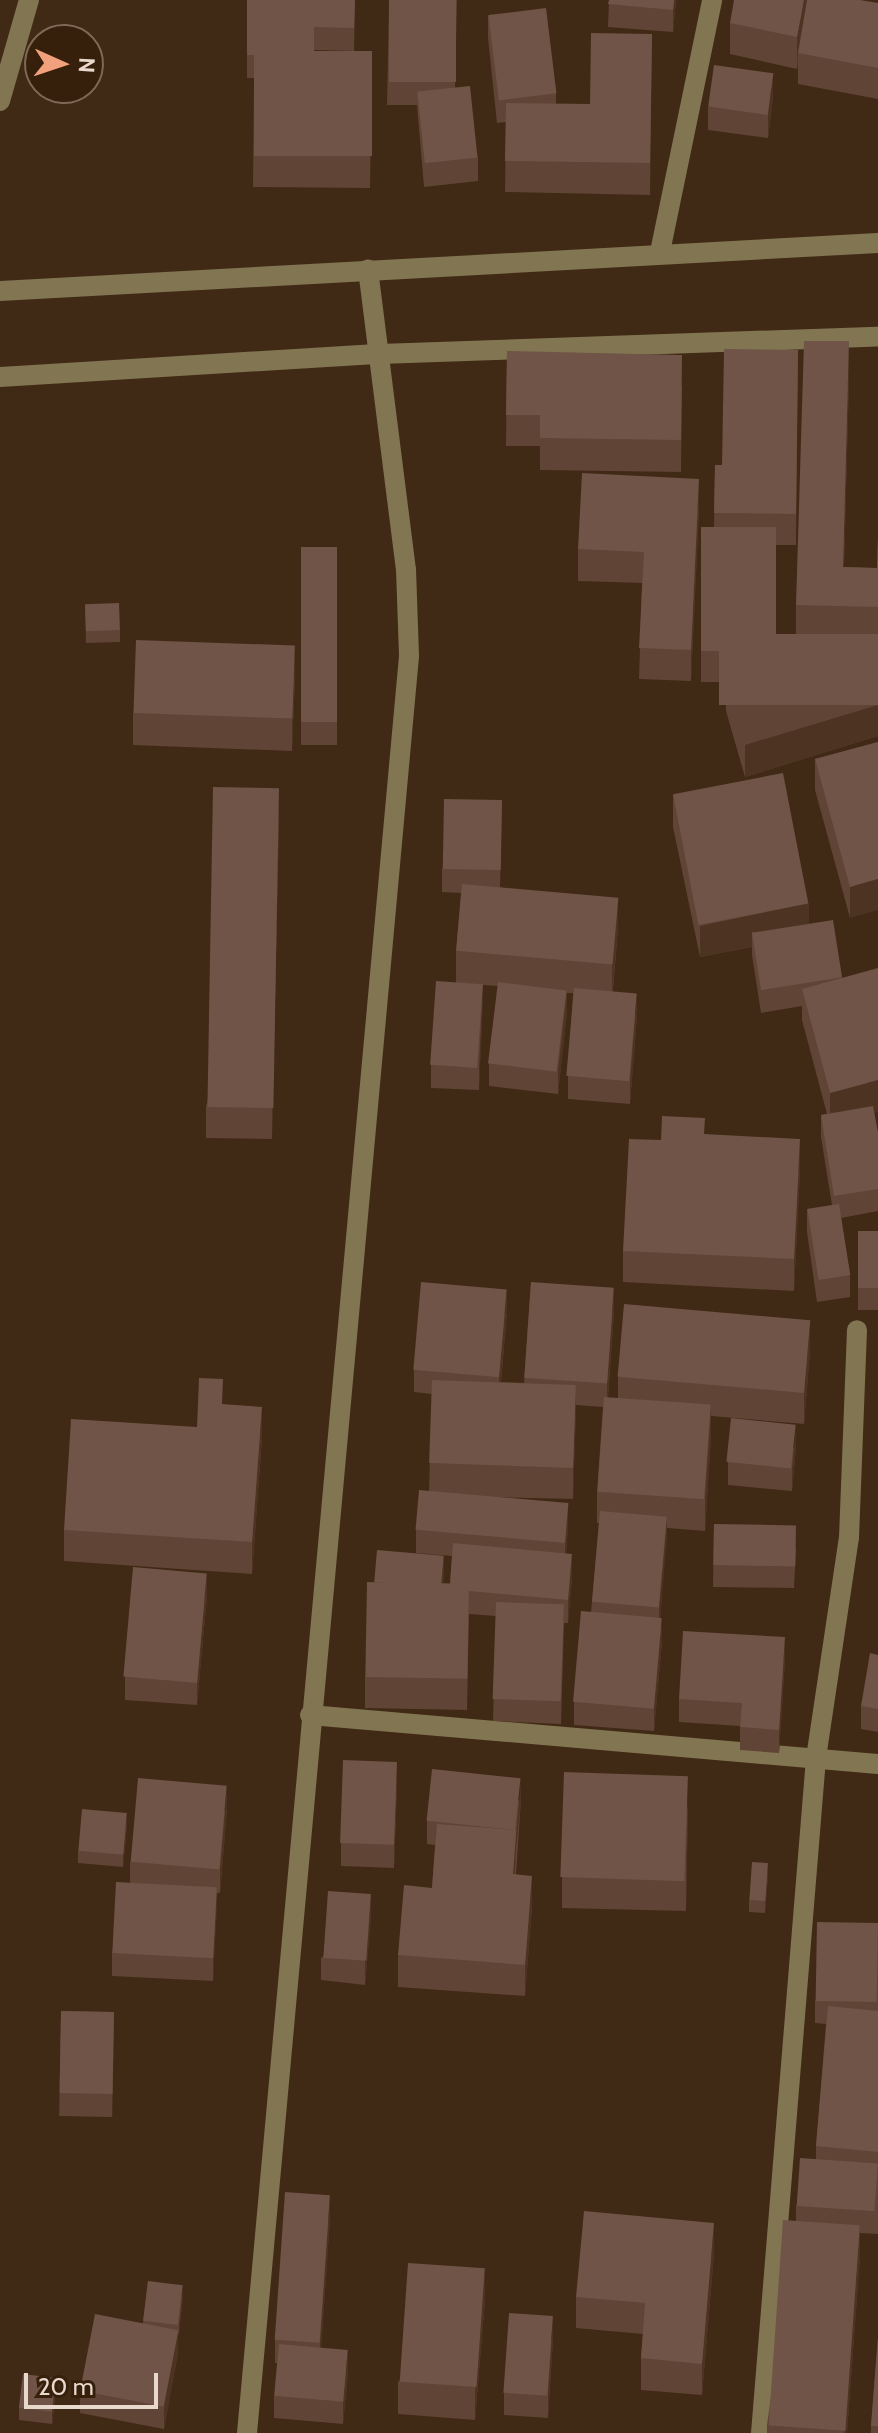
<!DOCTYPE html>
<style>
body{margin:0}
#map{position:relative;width:878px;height:2433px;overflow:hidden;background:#402915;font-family:Cabin,sans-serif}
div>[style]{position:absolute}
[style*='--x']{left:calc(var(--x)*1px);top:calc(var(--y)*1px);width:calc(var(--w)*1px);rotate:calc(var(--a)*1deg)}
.minor>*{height:20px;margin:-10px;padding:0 10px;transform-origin:10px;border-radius:10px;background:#827552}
.wall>*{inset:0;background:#604436;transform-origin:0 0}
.shaded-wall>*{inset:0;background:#4d3322}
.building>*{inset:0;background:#6f5447;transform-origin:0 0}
span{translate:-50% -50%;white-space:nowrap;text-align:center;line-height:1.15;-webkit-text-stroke:8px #361f0b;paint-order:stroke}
.north{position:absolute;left:24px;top:24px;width:80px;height:80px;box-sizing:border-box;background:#361f0b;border:2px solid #7e6959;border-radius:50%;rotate:93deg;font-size:22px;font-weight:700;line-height:32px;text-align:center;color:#e9d9cd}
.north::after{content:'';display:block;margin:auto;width:28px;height:36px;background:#f1a17b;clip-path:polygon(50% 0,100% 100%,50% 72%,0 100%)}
.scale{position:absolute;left:24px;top:2373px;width:134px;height:36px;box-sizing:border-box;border:4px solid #e9d9cd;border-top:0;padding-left:10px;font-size:24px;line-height:28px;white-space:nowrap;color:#e9d9cd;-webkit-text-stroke:6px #361f0b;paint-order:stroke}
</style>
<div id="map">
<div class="minor">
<div style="--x:0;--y:101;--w:105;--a:-74"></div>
<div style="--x:660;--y:252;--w:257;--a:-78.3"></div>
<div style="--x:0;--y:291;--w:879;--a:-3.13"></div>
<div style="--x:0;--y:377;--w:381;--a:-3.5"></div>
<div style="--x:380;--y:354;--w:498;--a:-2"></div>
<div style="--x:310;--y:1715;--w:570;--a:4.93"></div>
<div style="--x:247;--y:2433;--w:1785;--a:-84.79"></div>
<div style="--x:409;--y:655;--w:85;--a:-92"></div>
<div style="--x:406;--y:570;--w:303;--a:-97.2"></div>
<div style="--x:761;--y:2433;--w:677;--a:-85.34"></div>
<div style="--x:816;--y:1758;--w:222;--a:-81.5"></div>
<div style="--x:849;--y:1538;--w:208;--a:-87.8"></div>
</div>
<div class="wall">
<div style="clip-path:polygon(247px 0,355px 0,354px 51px,314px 50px,314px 51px,372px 52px,370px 188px,253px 187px,254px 78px,247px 78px)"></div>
<div style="clip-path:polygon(389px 0,457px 0,455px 87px,478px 158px,478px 181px,424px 187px,417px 105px,387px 105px)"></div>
<div style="clip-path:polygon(609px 0,676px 0,673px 32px,608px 27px)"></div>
<div style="clip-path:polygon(878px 3px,878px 99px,798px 84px,798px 62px,797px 69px,730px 54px,730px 23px)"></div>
<div style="clip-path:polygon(488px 15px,556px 93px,556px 104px,590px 104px,652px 34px,650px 195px,505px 192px,506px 122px,497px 123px,488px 38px)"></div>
<div style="clip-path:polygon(773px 96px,768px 138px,708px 130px,708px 107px)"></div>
<div style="clip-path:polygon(798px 350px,796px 545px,776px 545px,776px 665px,846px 644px,796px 643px,796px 605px,849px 379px,844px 567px,877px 568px,878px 536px,878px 736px,745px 777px,726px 711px,726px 682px,701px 682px,701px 527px,714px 527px,715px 465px,722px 465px)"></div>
<div style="clip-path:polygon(507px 351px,682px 386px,681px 472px,540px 470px,540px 446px,506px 446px)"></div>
<div style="clip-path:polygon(699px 510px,691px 681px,639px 679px,642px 583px,578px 581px,578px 549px)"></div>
<div style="left:301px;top:547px;width:36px;height:198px"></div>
<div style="clip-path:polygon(85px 605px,120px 630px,120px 642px,86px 643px)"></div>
<div style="clip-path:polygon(295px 677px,292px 751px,133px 745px,133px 713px)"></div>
<div style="clip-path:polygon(878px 742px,850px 918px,815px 790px,815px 759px)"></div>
<div style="clip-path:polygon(673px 795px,809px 923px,842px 978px,874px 1113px,878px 1133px,878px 1211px,841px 1218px,850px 1275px,850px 1297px,817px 1302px,807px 1232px,807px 1209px,832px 1205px,821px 1137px,821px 1115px,827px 1114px,802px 1020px,802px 1006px,761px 1013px,752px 955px,752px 947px,700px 957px,673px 827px)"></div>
<div style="clip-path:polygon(502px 800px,500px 887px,618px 928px,613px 991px,637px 1016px,630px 1104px,568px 1099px,568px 1076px,573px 993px,567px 993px,567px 1012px,558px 1094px,489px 1086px,489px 1064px,498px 986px,483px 985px,479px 1090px,431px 1088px,431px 1065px,456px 982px,456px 951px,461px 893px,442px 892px,442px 869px)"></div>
<div style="clip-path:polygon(279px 819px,272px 1139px,206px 1138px,206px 1107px)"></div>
<div style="clip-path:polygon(705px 1134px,800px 1171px,794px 1291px,623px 1282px,623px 1251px,661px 1140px)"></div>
<div style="left:858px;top:1231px;width:20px;height:79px"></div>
<div style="clip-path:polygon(531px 1282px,614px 1311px,608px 1398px,618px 1398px,618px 1377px,810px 1352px,804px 1424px,711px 1416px,711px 1436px,705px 1531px,667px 1528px,660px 1618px,662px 1641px,654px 1731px,574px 1725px,574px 1702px,591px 1612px,599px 1523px,597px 1523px,597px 1492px,603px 1407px,576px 1405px,573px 1499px,489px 1497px,568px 1527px,566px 1554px,572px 1577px,568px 1623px,564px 1623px,561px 1724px,493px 1721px,496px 1616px,469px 1614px,467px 1710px,365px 1708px,365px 1677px,444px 1578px,443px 1584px,450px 1584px,452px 1556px,416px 1553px,416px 1530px,429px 1491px,432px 1394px,414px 1392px,414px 1370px,507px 1312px,501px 1382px,524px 1383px)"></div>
<div style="clip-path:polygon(223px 1404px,262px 1438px,252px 1574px,64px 1561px,64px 1530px,197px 1427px)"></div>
<div style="clip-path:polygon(796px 1447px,792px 1491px,728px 1485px,728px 1462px)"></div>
<div style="clip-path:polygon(714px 1524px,796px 1547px,794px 1588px,713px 1587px)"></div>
<div style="clip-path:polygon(207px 1596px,197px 1705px,125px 1700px,125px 1677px)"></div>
<div style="clip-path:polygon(878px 1655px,878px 1732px,861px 1729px,861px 1706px)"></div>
<div style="clip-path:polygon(785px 1660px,779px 1753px,740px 1750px,740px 1726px,679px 1722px,679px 1699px)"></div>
<div style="clip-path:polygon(397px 1785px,394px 1868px,341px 1866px,341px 1843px)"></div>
<div style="clip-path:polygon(521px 1800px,516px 1874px,532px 1907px,525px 1996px,398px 1987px,398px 1955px,432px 1888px,435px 1845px,427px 1844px,427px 1821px)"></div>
<div style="clip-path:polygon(688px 1807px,686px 1911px,562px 1908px,562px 1877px)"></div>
<div style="clip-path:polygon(227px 1809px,220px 1893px,217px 1893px,213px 1981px,112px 1976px,112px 1953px,130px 1883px,130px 1862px)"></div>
<div style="clip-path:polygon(127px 1825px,123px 1867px,78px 1863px,78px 1851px)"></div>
<div style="clip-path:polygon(768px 1875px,765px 1913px,749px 1912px,749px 1900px)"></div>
<div style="clip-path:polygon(371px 1917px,365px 1985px,321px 1980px,321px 1958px)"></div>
<div style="clip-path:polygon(878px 1923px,878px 2234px,860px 2233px,860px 2256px,847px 2433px,767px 2433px,767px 2425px,796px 2221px,796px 2206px,816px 2159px,816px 2146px,826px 2024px,815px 2023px,815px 2001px)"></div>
<div style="left:61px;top:2011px;width:53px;height:105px;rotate:1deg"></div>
<div style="clip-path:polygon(330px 2218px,321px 2348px,348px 2373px,343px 2424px,274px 2418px,274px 2396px,277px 2363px,275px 2363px,275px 2340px)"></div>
<div style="clip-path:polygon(714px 2254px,702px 2395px,641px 2390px,641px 2358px,643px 2334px,576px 2328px,576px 2297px)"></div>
<div style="clip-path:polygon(148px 2281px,183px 2297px,178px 2337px,178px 2353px,164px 2429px,80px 2413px,80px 2391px,143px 2323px)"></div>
<div style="clip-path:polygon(485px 2300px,475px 2420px,398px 2414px,398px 2382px)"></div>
<div style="clip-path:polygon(878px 2337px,878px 2433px,871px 2433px,871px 2426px)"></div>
<div style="clip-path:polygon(553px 2339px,548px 2418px,504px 2415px,504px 2393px)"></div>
<div style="clip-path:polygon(56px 2390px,52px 2424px,19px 2420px,19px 2408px)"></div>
</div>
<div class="shaded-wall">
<div style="clip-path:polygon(674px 0,676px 0,673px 32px,673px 10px)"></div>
<div style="clip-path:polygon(804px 0,811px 0,798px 53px,797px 69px,797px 37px)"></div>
<div style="clip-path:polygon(773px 73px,773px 96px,768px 138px,768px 115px)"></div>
<div style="clip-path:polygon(849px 341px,849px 379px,843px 605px,843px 567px)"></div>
<div style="clip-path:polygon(699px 479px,699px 510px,691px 681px,691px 650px)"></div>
<div style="clip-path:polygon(295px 646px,295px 677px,292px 751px,292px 720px)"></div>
<div style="clip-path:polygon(878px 705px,878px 736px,745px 777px,745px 745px)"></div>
<div style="clip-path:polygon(279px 788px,279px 819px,272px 1139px,272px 1108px)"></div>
<div style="clip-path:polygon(878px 879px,878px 910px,850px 918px,850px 887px)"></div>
<div style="clip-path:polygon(618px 897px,618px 928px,612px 997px,612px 965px)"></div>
<div style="clip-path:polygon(809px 903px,809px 935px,752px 932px,752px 947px,700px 957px,700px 926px)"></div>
<div style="clip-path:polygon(483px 984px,483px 1006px,479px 1090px,479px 1068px)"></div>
<div style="clip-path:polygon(567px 990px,567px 1012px,558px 1094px,558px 1071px)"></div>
<div style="clip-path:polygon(637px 993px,637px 1016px,630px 1104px,630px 1081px)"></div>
<div style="clip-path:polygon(878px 1080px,878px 1112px,830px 1124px,830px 1093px)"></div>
<div style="clip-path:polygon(800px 1139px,800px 1171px,794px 1291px,794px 1259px)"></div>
<div style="clip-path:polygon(614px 1288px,614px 1311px,607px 1407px,607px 1384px)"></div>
<div style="clip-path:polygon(507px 1289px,507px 1312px,499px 1400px,499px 1377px)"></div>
<div style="clip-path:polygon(810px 1321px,810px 1352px,804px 1424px,804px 1393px)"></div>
<div style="clip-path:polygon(576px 1385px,576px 1416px,573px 1499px,573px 1468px)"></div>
<div style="clip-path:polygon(711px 1405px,711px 1436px,705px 1531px,705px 1500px)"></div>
<div style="clip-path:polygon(262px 1407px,262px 1438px,252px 1574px,252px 1542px)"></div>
<div style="clip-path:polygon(796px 1425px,796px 1447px,792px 1491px,792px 1469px)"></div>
<div style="clip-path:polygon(568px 1504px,568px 1527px,565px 1567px,565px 1544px)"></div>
<div style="clip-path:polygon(667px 1517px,667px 1539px,659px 1631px,659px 1608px)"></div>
<div style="clip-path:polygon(572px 1554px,572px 1577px,568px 1623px,568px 1600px)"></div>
<div style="clip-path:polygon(444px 1556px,444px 1578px,440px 1612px,440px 1590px)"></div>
<div style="clip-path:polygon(207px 1573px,207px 1596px,197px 1705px,197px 1682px)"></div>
<div style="clip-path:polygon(662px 1618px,662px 1641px,654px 1731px,654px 1709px)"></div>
<div style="clip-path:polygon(785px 1637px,785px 1660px,779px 1753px,779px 1730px)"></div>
<div style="clip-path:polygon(397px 1762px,397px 1785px,394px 1868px,394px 1845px)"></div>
<div style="clip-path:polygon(688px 1776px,688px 1807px,686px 1911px,686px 1880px)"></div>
<div style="clip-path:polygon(521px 1778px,521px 1800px,516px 1849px,513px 1905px,513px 1874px)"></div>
<div style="clip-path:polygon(227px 1786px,227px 1809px,220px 1893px,220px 1870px)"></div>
<div style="clip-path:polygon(127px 1813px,127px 1825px,123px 1867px,123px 1855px)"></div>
<div style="clip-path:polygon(768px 1863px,768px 1875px,765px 1913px,765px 1901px)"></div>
<div style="clip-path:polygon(532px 1876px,532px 1907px,525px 1996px,525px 1965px)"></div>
<div style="clip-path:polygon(217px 1887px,217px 1910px,213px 1981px,213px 1959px)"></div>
<div style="clip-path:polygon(371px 1894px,371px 1917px,365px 1985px,365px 1962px)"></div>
<div style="clip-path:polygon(330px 2195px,330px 2218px,320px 2366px,320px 2343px)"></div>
<div style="clip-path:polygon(714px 2223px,714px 2254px,702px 2395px,702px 2364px)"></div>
<div style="clip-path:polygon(860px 2225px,860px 2256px,847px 2433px,844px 2433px)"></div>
<div style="clip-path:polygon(485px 2269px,485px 2300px,475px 2420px,475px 2389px)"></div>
<div style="clip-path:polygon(183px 2285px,183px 2297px,179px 2337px,179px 2325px)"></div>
<div style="clip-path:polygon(553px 2316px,553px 2339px,548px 2418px,548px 2395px)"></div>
<div style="clip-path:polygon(178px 2330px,178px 2353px,164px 2429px,164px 2406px)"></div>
<div style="clip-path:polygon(348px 2350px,348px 2373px,343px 2424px,343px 2401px)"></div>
<div style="clip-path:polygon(56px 2378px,56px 2390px,52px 2424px,52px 2412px)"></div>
</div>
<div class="building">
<div style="clip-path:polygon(247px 0,355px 0,354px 28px,314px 27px,314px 51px,254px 51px,254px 55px,247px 55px)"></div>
<div style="left:389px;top:0;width:67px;height:82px"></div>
<div style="clip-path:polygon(609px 0,674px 0,673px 10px,608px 4px)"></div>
<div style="clip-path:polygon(734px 0,804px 0,797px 37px,730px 23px)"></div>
<div style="clip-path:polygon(807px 0,860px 0,878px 3px,878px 68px,798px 53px)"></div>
<div style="left:546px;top:8px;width:86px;height:58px;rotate:83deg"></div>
<div style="clip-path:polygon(591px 33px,652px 34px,650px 163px,505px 161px,506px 103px,590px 104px)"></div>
<div style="left:254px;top:51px;width:118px;height:105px"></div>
<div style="left:714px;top:65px;width:60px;height:42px;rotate:8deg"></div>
<div style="left:470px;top:86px;width:72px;height:53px;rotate:84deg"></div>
<div style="clip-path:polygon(804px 341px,849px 341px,843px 567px,877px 568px,878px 536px,878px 607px,796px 605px)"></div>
<div style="clip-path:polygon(724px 349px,798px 350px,796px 514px,714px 513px,715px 465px,722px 465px)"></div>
<div style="clip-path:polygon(507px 351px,682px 355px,681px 440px,540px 438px,540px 415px,506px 415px)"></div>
<div style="clip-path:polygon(582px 473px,699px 479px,691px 650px,639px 648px,644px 552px,578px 549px)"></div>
<div style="left:701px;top:527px;width:75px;height:124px"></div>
<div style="left:301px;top:547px;width:36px;height:175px"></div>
<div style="left:119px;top:603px;width:27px;height:34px;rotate:88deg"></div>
<div style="left:878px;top:634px;width:71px;height:159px;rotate:90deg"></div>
<div style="left:136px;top:640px;width:159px;height:73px;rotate:2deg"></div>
<div style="clip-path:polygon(878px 742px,878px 879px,850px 887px,815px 759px)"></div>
<div style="left:783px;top:773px;width:133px;height:112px;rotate:79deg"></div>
<div style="left:213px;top:787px;width:66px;height:320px;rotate:1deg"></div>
<div style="left:444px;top:799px;width:58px;height:70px;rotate:1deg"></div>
<div style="left:462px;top:884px;width:157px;height:67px;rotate:5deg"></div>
<div style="left:833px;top:920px;width:58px;height:82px;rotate:81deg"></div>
<div style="clip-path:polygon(878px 968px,878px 1080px,830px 1093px,802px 989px)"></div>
<div style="left:436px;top:981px;width:47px;height:84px;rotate:4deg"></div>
<div style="left:498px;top:982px;width:69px;height:82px;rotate:7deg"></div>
<div style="left:574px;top:988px;width:63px;height:88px;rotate:5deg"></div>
<div style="clip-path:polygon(873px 1106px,878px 1133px,878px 1189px,834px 1196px,821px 1115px)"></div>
<div style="clip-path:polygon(662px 1116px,705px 1118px,704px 1134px,800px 1139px,794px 1259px,623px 1251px,629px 1139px,661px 1140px)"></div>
<div style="left:839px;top:1204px;width:72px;height:32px;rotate:81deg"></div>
<div style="left:858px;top:1231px;width:20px;height:57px"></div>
<div style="left:421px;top:1282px;width:86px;height:88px;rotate:5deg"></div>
<div style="left:531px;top:1282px;width:83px;height:96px;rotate:4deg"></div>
<div style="left:624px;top:1304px;width:187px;height:73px;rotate:5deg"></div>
<div style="clip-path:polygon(199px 1378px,223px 1379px,222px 1404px,262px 1407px,252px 1542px,64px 1530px,71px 1419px,197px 1427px)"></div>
<div style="left:432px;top:1380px;width:144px;height:83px;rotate:2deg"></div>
<div style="left:604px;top:1397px;width:107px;height:95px;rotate:4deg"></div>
<div style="left:731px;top:1418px;width:65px;height:44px;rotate:6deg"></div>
<div style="left:419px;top:1490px;width:150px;height:40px;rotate:5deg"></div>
<div style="left:600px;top:1511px;width:67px;height:91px;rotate:5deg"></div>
<div style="left:714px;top:1524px;width:82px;height:41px;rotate:1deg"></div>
<div style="clip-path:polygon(453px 1543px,572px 1554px,568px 1600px,469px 1591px,469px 1584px,450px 1584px)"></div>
<div style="left:377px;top:1550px;width:67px;height:32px;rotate:5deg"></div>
<div style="left:133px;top:1567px;width:74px;height:110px;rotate:5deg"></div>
<div style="left:367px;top:1582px;width:102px;height:95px;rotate:1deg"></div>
<div style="left:496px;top:1602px;width:68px;height:97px;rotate:2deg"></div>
<div style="left:581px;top:1611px;width:81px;height:91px;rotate:5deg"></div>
<div style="clip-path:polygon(683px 1631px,785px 1637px,779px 1730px,740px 1727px,742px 1703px,679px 1699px)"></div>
<div style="clip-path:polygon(870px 1653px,878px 1655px,878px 1709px,861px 1706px)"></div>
<div style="left:343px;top:1760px;width:54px;height:83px;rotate:2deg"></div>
<div style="left:432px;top:1769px;width:89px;height:52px;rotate:6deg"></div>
<div style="left:564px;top:1772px;width:124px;height:105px;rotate:2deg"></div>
<div style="left:138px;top:1778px;width:89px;height:84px;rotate:5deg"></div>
<div style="left:82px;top:1809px;width:45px;height:42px;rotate:5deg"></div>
<div style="clip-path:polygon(437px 1824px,516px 1830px,513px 1874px,532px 1876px,525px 1965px,398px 1955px,404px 1885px,432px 1888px)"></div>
<div style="left:752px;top:1862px;width:16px;height:38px;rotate:4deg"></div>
<div style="left:116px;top:1882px;width:101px;height:71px;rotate:3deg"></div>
<div style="left:328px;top:1891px;width:43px;height:67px;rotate:4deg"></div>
<div style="left:817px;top:1922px;width:61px;height:79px;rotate:1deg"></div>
<div style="clip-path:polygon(828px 2006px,878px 2011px,878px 2152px,816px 2146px)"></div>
<div style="left:61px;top:2011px;width:53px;height:82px;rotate:1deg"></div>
<div style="left:800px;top:2158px;width:78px;height:48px;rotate:4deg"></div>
<div style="left:285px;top:2192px;width:45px;height:148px;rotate:4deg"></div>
<div style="clip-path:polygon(584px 2211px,714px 2223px,702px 2364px,641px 2358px,645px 2303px,576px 2297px)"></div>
<div style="left:783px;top:2220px;width:77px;height:206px;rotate:4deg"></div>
<div style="left:408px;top:2263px;width:77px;height:119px;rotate:4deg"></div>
<div style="left:148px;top:2281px;width:35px;height:40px;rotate:7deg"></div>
<div style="left:509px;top:2313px;width:44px;height:80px;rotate:4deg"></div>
<div style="left:95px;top:2314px;width:85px;height:78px;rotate:11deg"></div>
<div style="clip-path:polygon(878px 2337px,878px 2426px,871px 2426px)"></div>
<div style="left:279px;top:2344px;width:69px;height:52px;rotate:5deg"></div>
<div style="left:23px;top:2374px;width:33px;height:34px;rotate:7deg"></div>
</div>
<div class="north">N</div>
<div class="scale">20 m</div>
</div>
